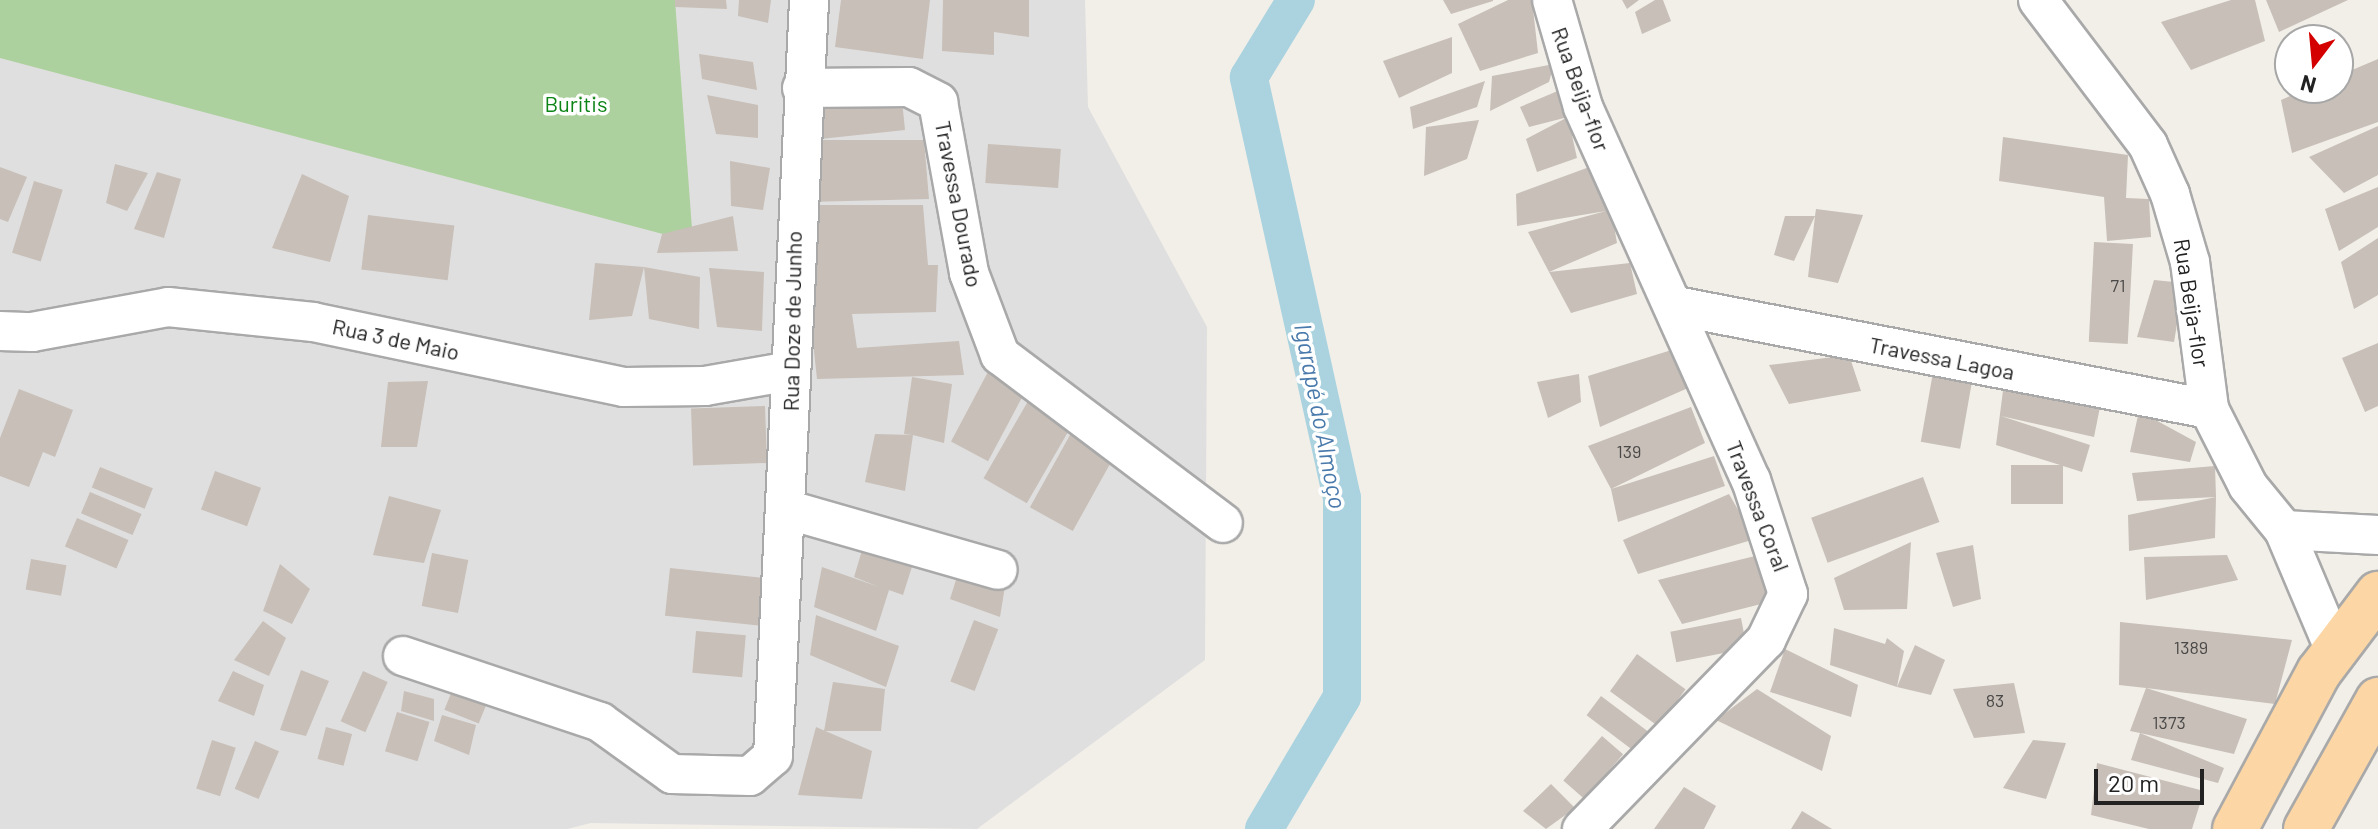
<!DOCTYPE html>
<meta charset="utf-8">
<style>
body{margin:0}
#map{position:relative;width:2378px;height:829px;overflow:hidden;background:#f2efe9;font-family:Barlow,sans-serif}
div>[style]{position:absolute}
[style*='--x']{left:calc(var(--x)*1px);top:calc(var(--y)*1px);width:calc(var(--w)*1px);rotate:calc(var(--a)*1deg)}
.residential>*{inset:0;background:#e0dfdf}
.forest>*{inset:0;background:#add19e}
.canal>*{height:38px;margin:-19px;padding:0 19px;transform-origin:19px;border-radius:19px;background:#aad3df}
.building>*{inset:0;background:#c7bfb8;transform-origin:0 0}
.roads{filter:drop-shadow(2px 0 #a9a9a9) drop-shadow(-2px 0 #a9a9a9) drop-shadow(0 2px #a9a9a9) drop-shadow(0 -2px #a9a9a9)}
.street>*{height:38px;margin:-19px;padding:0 19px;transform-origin:19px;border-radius:19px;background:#fff}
.primary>*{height:44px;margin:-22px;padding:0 22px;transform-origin:22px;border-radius:22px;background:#fcd6a4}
span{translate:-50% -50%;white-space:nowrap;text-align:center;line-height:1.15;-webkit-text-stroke:7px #fff;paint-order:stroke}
.number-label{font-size:18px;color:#4b4948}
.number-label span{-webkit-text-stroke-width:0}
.street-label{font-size:22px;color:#222}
.park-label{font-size:22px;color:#0c8416}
.water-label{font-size:24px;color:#4a7aab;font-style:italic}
.north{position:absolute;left:2274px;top:24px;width:80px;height:80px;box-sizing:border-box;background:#fff;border:2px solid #a7a7a7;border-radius:50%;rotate:196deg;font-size:22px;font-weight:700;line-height:32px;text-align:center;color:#222}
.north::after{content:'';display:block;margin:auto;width:28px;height:36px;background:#d40000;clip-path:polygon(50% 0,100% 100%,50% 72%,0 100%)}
.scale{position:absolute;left:2094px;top:769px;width:110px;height:36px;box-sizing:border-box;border:4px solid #222;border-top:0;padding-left:10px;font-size:24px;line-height:28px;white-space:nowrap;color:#222;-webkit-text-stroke:6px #fff;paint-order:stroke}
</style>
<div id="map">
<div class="residential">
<div style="clip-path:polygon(0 0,1085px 0,1088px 107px,1207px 327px,1205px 660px,977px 829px,591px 823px,567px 829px,0 829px)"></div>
</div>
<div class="forest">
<div style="clip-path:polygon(0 0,675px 0,693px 242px,0 58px)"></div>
</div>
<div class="canal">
<div style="--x:1264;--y:829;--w:153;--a:-59.4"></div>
<div style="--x:1342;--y:697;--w:199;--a:-90"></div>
<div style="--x:1342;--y:498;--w:431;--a:-102.5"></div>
<div style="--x:1249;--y:77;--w:90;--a:-58.6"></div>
</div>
<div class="building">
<div style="clip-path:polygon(675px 0,726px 0,727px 9px,675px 7px)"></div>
<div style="clip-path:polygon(739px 0,771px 0,768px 23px,738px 16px)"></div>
<div style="clip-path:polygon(841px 0,930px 0,923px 59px,835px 47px)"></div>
<div style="clip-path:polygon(943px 0,1029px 0,1029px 37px,994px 32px,994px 55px,942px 51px)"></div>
<div style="clip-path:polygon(1443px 0,1493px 0,1493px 1px,1451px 14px)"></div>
<div style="clip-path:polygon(1508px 0,1532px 0,1538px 53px,1480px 71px,1458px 24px)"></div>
<div style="clip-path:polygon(1622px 0,1639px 0,1627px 9px)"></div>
<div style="clip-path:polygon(1655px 0,1663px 0,1671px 21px,1642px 34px,1635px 12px)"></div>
<div style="clip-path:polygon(2231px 0,2255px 0,2265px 41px,2191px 70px,2161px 22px)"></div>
<div style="clip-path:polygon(2266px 0,2348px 0,2279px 32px)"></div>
<div style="clip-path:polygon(1452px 37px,1452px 73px,1399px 98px,1383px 61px)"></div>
<div style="clip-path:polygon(699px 54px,753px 62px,757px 90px,702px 79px)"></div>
<div style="clip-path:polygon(2378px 59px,2378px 122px,2292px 153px,2281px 100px,2309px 88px,2338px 88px,2338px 76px)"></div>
<div style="clip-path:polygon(1554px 64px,1549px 82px,1490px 111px,1492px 76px)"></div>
<div style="clip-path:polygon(1485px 81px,1477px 107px,1413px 129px,1410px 107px)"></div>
<div style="clip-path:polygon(1560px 90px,1568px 117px,1529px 127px,1520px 107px)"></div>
<div style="clip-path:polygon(707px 95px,758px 105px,758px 138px,716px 134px)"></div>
<div style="clip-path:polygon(808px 100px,902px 100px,905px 130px,811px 140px,924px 140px,929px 199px,806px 202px)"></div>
<div style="clip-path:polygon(1568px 117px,1577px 158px,1537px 172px,1526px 139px)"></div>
<div style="clip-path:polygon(1479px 120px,1467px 159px,1424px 176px,1426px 127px)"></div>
<div style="clip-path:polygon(2378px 126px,2378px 175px,2344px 193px,2309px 157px)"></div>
<div style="clip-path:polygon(2003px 137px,2128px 155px,2126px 198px,2149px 199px,2151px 237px,2107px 241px,2104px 197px,1999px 181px)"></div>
<div style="left:988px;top:144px;width:73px;height:39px;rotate:4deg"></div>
<div style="clip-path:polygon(730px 161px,770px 168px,763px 210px,731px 206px)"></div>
<div style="clip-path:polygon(1603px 162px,1617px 243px,1549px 272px,1630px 263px,1637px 294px,1571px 313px,1549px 272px,1528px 232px,1606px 211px,1517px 226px,1516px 194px)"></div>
<div style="clip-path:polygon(115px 164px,148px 173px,127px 211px,106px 203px)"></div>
<div style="clip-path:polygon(0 167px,27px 177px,8px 222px,0 219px)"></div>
<div style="clip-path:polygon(157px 172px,181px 179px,164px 238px,134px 229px)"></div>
<div style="clip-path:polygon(302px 174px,349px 196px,330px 262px,272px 248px)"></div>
<div style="left:34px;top:181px;width:30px;height:75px;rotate:17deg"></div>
<div style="clip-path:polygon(2378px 187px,2378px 227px,2339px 251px,2325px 209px)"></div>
<div style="clip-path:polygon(810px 205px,923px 205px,928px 265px,938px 265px,936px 312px,852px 314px,857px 348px,959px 341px,964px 375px,817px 379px,805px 268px)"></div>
<div style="clip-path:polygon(1816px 209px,1863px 215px,1838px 283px,1808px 277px,1815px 216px,1794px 261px,1774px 255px,1785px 216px,1815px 216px)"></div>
<div style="left:368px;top:215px;width:87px;height:55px;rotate:7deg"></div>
<div style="clip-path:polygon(733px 216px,738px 251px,657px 253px,662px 234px)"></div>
<div style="clip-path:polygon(2378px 238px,2378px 295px,2354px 309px,2341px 262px)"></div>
<div style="left:2094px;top:242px;width:39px;height:100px;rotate:3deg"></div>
<div style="clip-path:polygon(595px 263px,644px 267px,700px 277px,699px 329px,649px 319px,644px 267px,632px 316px,589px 320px)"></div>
<div style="clip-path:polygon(709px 268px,764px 272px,762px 331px,717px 327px)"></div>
<div style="clip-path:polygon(2154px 280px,2184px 283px,2174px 342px,2137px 337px)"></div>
<div style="clip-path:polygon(2378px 343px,2378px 406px,2365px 412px,2342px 358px)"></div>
<div style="clip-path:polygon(1678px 348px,1688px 388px,1600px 427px,1588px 376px)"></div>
<div style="clip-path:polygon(1849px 355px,1861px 391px,1789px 404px,1769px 365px)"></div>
<div style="left:1935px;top:361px;width:40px;height:82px;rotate:10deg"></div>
<div style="left:989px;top:370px;width:42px;height:81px;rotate:28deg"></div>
<div style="clip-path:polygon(1579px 374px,1581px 402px,1548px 418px,1537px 382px)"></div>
<div style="clip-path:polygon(2005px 375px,2100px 407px,2094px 437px,2001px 416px,2090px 445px,2082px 472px,2063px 466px,2063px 504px,2011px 504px,2011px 465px,2060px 465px,1996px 445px)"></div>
<div style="clip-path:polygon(912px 377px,952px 384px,944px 443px,913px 435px,905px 491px,865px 482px,875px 434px,913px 435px,904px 434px)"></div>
<div style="clip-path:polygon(428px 381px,417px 447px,381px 447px,388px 382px)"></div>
<div style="clip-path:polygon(19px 389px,73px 410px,55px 457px,43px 452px,29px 487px,0 476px,0 438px)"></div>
<div style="left:1031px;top:396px;width:50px;height:95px;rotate:30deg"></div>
<div style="left:765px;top:406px;width:57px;height:74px;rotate:88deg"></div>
<div style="clip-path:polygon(1691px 407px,1705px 443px,1611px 489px,1714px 456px,1725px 486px,1618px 522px,1611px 489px,1588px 446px)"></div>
<div style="clip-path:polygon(2139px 411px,2196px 442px,2190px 462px,2130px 452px)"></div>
<div style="left:1075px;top:426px;width:49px;height:93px;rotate:29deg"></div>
<div style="clip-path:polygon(2215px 466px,2216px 497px,2215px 538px,2129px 551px,2128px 515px,2216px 497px,2137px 501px,2132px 473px)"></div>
<div style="left:100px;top:467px;width:57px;height:22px;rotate:22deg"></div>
<div style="left:215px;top:471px;width:49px;height:41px;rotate:20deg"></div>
<div style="left:1923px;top:477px;width:48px;height:119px;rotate:70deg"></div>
<div style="left:90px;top:492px;width:56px;height:23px;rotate:23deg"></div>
<div style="clip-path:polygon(1729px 494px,1755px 539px,1638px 574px,1623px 540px)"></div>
<div style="clip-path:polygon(389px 496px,441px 510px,424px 563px,373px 555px)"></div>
<div style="left:77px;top:518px;width:56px;height:31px;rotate:23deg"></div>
<div style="clip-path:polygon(866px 537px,916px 554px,903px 595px,889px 590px,876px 631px,814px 607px,822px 567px,879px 587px,854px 577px)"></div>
<div style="clip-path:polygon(1911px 542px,1907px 609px,1844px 610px,1834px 578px)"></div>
<div style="clip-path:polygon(1973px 545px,1981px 599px,1953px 607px,1936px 553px)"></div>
<div style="left:432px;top:553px;width:37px;height:54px;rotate:11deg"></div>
<div style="clip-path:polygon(2227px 555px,2238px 580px,2146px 600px,2144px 557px)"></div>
<div style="clip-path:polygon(1755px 556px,1769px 602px,1682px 624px,1658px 580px)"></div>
<div style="left:31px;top:559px;width:36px;height:31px;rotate:10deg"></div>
<div style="clip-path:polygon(280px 564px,310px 589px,292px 624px,263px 611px)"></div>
<div style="clip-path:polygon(960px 567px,1006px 580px,1000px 617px,950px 599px)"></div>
<div style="left:670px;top:568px;width:99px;height:48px;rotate:6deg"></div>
<div style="clip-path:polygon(816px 615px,899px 646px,886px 687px,810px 655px)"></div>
<div style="left:1741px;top:618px;width:31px;height:72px;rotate:79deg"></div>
<div style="left:974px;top:620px;width:26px;height:66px;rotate:21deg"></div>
<div style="clip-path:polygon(263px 621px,286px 638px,269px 676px,234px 660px)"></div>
<div style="clip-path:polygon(2120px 622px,2292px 640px,2275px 704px,2146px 688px,2247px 719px,2234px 754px,2140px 733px,2224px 768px,2218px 783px,2131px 760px,2140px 733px,2130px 731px,2146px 688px,2119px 685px)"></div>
<div style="clip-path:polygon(1834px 628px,1885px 644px,1887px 638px,1904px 651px,1897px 687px,1830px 665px)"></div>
<div style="left:696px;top:631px;width:50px;height:42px;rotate:5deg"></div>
<div style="clip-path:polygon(1915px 645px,1945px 660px,1931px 695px,1897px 687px)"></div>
<div style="clip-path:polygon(1785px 649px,1858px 685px,1851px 717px,1770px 692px)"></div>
<div style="left:1637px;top:654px;width:60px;height:46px;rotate:36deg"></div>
<div style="clip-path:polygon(301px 670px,329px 681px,306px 736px,280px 730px)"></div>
<div style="clip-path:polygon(233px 671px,264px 685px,254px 716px,218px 701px)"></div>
<div style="left:363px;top:671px;width:27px;height:55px;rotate:24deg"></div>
<div style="left:456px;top:681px;width:37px;height:31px;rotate:22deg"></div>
<div style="clip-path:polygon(833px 682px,885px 689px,881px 731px,824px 731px)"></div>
<div style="clip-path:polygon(2014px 683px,2025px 733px,1974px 738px,1953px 689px)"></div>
<div style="clip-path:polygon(1757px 689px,1831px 736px,1822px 771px,1716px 720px)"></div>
<div style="clip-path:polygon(404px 691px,434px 699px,434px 721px,401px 711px)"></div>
<div style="left:1601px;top:696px;width:61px;height:24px;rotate:37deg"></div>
<div style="left:397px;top:712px;width:34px;height:41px;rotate:17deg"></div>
<div style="clip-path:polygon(442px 715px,476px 725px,469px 755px,434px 741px)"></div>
<div style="left:326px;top:727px;width:27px;height:33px;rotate:15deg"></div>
<div style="clip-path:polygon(816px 727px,872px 751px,862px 799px,798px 795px)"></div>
<div style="left:1602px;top:736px;width:28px;height:59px;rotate:41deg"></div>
<div style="left:212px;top:740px;width:25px;height:51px;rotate:18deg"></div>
<div style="clip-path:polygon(2033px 740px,2066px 743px,2046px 799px,2003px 788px)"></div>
<div style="left:255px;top:741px;width:26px;height:52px;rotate:23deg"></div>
<div style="clip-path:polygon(2097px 763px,2204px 791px,2192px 829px,2149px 829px,2091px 815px)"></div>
<div style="clip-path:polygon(1551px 784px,1575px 808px,1546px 829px,1523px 811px)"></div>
<div style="clip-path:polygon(1684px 787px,1716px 806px,1704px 829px,1654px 829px)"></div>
<div style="clip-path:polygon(1802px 811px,1832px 829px,1791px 829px)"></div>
</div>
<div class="roads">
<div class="street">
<div style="--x:1552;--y:0;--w:111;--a:73.8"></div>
<div style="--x:1583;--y:107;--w:409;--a:65.8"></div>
<div style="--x:1751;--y:480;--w:120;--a:72"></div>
<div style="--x:1788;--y:594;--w:51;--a:115.6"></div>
<div style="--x:1766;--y:640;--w:264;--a:134.2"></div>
<div style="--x:2038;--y:0;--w:182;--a:52.8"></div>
<div style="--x:2148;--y:145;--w:54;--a:65.8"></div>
<div style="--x:2170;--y:194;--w:71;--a:73.6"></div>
<div style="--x:2190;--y:262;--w:148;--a:82.6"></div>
<div style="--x:2209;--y:409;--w:86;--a:63.1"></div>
<div style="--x:2248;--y:486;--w:57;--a:50.7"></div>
<div style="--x:2284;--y:530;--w:131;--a:67.1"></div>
<div style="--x:802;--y:88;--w:107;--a:-0.5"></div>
<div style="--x:909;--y:87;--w:33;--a:27"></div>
<div style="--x:938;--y:102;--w:174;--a:79.7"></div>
<div style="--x:969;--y:273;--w:88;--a:69.3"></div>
<div style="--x:1000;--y:355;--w:279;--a:37"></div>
<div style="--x:1676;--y:306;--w:543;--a:10.94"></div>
<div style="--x:0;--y:331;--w:32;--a:2"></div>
<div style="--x:32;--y:332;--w:138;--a:-10.4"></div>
<div style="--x:168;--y:307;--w:146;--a:5.9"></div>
<div style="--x:313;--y:322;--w:318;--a:11.8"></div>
<div style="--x:624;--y:387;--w:81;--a:-0.7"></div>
<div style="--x:705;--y:386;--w:87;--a:-9.9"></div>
<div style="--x:789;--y:510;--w:217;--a:16"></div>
<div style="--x:2284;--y:530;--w:94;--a:3"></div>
<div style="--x:403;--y:656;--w:208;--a:18.5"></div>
<div style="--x:600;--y:722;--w:89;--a:35.8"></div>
<div style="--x:672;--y:774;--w:78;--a:1.5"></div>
<div style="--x:750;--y:776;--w:30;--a:-41"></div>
<div style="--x:773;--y:756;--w:757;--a:-87.27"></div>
</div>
<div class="primary">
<div style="--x:2235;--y:829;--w:178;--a:-61.9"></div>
<div style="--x:2319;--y:672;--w:98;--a:-52.9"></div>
<div style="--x:2306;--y:829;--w:148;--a:-60.8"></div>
</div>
</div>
<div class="number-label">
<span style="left:2118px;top:285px">71</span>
<span style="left:1629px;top:451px">139</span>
<span style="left:2191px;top:647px">1389</span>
<span style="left:1995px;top:700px">83</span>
<span style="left:2169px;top:722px">1373</span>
</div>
<div class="street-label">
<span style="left:1581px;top:89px;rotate:70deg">Rua Beija-flor</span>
<span style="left:959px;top:204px;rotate:79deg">Travessa Dourado</span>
<span style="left:2192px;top:303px;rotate:81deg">Rua Beija-flor</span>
<span style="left:792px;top:321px;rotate:-89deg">Rua Doze de Junho</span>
<span style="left:396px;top:339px;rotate:12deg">Rua 3 de Maio</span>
<span style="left:1942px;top:358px;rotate:11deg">Travessa Lagoa</span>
<span style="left:1758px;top:506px;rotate:69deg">Travessa Coral</span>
</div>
<div class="park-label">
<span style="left:576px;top:104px">Buritis</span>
</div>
<div class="water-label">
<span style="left:1321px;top:416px;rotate:79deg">Igarapé do Almoço</span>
</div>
<div class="north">N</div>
<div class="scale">20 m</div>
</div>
